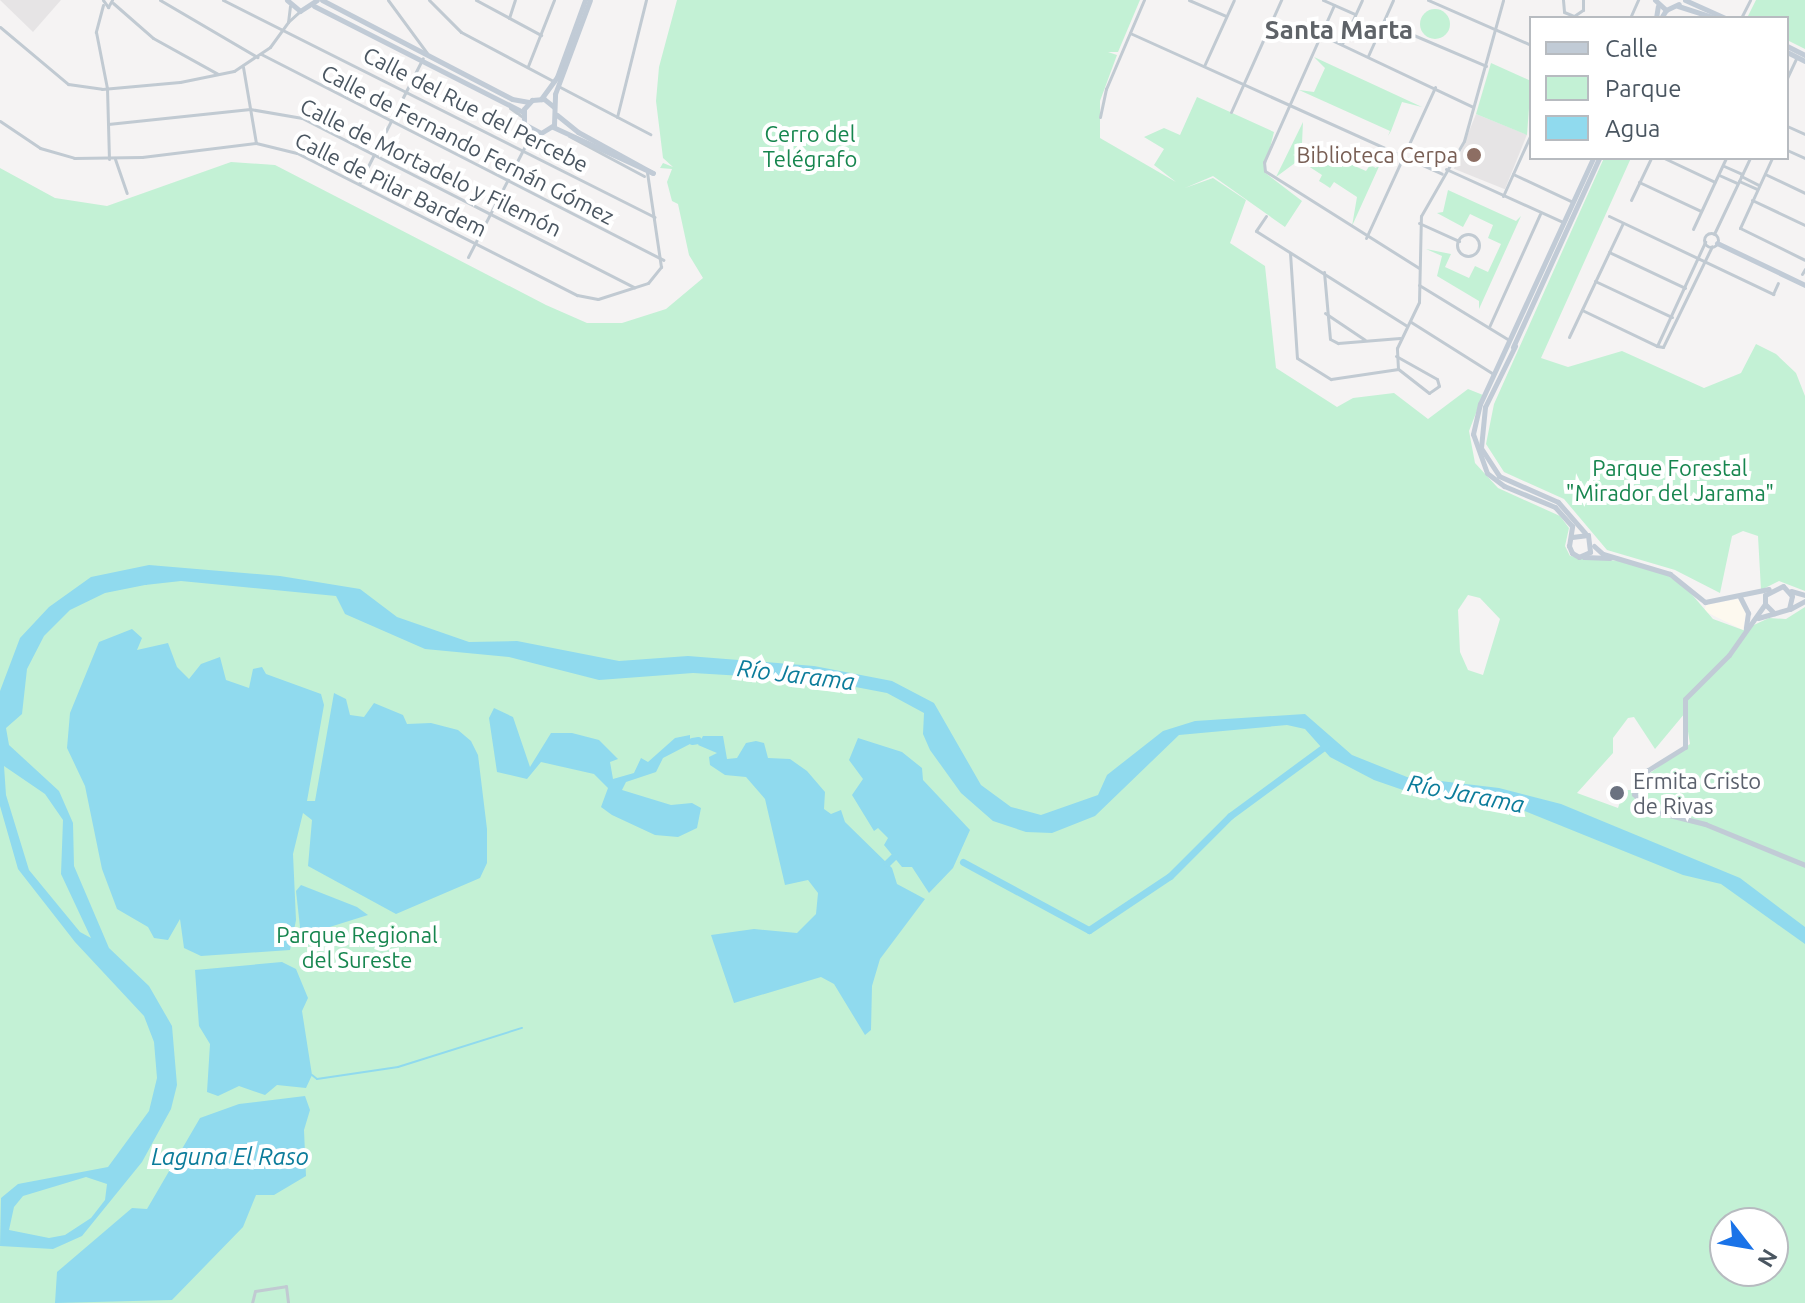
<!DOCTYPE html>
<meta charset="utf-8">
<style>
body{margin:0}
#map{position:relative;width:1805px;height:1303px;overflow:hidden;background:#f5f3f3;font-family:Ubuntu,sans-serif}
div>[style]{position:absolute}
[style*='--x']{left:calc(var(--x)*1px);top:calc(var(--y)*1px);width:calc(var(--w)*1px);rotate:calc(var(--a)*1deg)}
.commercial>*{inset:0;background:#fdf9ef}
.education>*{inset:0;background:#e6e4e5;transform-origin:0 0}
.green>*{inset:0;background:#c3f1d5}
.round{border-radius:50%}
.water>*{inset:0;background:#90daee}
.stream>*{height:2px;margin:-1px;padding:0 1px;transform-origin:1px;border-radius:1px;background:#90daee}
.river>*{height:7px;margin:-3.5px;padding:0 3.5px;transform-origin:3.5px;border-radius:3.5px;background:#90daee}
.street>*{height:3px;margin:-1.5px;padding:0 1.5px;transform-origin:1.5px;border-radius:1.5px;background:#c1cad2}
.street>.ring{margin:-1.5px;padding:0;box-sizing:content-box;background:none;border:3px solid #c1cad2;border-radius:50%}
.secondary>*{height:5px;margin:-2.5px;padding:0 2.5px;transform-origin:2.5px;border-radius:2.5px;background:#c1cbd6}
.dots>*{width:22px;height:22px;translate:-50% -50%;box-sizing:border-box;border:4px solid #fff;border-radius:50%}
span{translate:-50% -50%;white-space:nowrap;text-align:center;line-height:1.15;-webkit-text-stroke:8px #fff;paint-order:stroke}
.street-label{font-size:22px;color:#4a5661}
.park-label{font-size:22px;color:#17864f}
.education-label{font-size:22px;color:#785e54}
.right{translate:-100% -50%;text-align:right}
.worship-label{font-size:22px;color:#5b616d}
.left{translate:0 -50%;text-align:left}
.water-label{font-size:24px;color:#0c7c9b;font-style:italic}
.quarter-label{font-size:26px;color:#5f6368;font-weight:700}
.legend{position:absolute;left:1529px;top:16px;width:260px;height:144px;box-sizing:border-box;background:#fff;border:2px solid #b7bbc0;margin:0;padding:10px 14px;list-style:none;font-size:24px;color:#4a5661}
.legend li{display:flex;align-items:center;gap:16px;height:40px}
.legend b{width:40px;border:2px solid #b7bbc0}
.north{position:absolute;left:1709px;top:1207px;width:80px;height:80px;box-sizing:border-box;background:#fff;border:2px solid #b7bbc0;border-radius:50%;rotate:121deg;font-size:22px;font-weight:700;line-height:32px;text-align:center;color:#4a5661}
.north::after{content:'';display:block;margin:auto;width:28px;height:36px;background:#1a73e8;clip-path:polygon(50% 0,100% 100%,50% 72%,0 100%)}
</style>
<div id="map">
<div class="commercial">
<div style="clip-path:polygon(1738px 599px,1746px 613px,1743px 630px,1704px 611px,1706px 605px)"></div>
</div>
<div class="education">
<div style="clip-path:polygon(0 0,61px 0,33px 32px)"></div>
<div style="left:1476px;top:114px;width:55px;height:59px;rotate:22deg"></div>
</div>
<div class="green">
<div style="clip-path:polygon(evenodd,677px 0,1140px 0,1118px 52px,1108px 52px,1117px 55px,1100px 101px,1100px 138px,1176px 182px,1154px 165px,1164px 149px,1144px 137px,1164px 128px,1180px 135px,1197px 97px,1274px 132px,1264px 172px,1302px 201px,1285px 227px,1213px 176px,1185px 188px,1213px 178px,1246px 200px,1230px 243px,1265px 266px,1276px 368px,1337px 407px,1353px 398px,1394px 393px,1428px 419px,1468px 389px,1483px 395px,1469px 431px,1475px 463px,1498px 488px,1560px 516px,1569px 528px,1565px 546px,1570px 556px,1619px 561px,1664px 573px,1688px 590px,1713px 619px,1743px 630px,1769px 618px,1786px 619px,1805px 607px,1805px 1303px,0 1303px,0 168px,55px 198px,107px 206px,231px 162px,275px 165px,546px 305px,587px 323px,622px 323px,666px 309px,703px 278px,689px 255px,678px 204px,672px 201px,667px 182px,672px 169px,660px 168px,663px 163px,673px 167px,663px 158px,656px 101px,659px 67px,677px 0,1468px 595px,1480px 598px,1500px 619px,1483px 675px,1468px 670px,1460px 652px,1458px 610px,1468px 595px,677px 0,1685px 713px,1690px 744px,1646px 776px,1638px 790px,1624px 790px,1618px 808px,1577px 793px,1613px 753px,1613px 738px,1628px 718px,1634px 717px,1655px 749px,1685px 713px,677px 0,1725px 1223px,1773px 1223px,1773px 1271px,1725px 1271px,1725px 1223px)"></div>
<div style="clip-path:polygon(1756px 0,1805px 0,1805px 49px,1787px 40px,1787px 18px,1747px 18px)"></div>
<div class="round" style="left:1420px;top:9px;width:30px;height:30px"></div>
<div style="clip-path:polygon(1314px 57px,1422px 107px,1402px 102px,1391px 131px,1388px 136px,1390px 131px,1299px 90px,1314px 92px,1325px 68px)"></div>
<div style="clip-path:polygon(1491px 63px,1531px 81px,1527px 135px,1476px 114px)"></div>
<div style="clip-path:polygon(1303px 122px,1302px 143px,1328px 154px,1331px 148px,1337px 151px,1343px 153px,1341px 160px,1366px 171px,1370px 165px,1376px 168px,1386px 151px,1352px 226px,1357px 197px,1334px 182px,1330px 188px,1324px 184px,1319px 181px,1322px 175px,1299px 160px,1276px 177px)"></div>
<div style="clip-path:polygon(1604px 158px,1631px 158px,1541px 358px,1568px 367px,1622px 351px,1704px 388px,1741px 373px,1756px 344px,1776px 354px,1796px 373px,1805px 396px,1805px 591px,1779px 581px,1761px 590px,1758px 536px,1743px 531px,1732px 536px,1720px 593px,1675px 570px,1607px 550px,1564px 499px,1504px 472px,1486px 444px,1494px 404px)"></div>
<div style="clip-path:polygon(1448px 190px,1516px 221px,1521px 216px,1479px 309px,1479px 301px,1437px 276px,1442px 256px,1426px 249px,1451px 254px,1445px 267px,1469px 278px,1475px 266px,1488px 272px,1501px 244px,1488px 238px,1493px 225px,1470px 214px,1463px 227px,1437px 213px,1443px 212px)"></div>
</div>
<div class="water">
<div style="clip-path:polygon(evenodd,149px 565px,280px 576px,360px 589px,397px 617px,469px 642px,517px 641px,619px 661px,688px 656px,814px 666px,892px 681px,934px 703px,981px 785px,1011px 807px,1041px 815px,1098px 795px,1107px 775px,1163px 731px,1195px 721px,1305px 714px,1352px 755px,1407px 777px,1499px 788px,1561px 804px,1740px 878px,1805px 927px,1805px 944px,1721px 884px,1683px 875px,1522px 810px,1426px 798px,1374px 780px,1330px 757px,1305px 729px,1287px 725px,1179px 735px,1095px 816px,1052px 833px,1026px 832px,993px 821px,961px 793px,930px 750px,923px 734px,924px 713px,887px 693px,824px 681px,693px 673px,599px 680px,509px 657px,425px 649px,345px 614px,336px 596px,181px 581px,145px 585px,105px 593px,70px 610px,44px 636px,27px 669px,22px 714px,6px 728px,9px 745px,59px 791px,73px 823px,74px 866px,109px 948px,149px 986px,172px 1026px,177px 1085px,171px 1109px,142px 1162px,82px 1236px,53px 1249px,0 1246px,1px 1198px,18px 1184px,108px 1167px,149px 1111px,157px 1078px,154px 1042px,144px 1016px,75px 942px,18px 869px,0 806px,0 691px,20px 638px,49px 607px,91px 577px,149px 565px,4px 766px,45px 794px,63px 820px,61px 874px,91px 938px,80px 932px,29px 870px,6px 795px,4px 766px,149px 565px,86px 1177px,107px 1184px,105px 1200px,91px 1218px,65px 1235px,49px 1238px,9px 1230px,14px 1207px,23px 1196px,86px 1177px)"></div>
<div style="clip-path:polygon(132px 629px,142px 638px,137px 650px,168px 643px,177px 667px,189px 679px,201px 664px,220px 657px,226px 680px,249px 688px,253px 669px,262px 667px,266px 674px,321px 694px,324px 705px,307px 801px,315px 801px,334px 693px,346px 699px,350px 715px,364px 717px,374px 703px,403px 715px,407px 724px,431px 723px,458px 730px,471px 741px,478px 755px,487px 829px,487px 863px,480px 878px,396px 914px,308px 866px,312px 820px,303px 813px,293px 854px,296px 920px,290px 950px,201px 956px,184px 948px,180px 919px,168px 940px,154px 938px,148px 927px,117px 909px,102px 869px,85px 786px,67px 748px,70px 713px,99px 642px)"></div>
<div style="clip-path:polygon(494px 708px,513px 717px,530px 767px,551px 733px,572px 733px,599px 740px,618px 759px,610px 762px,613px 779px,634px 773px,641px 758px,648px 762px,675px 738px,690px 735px,690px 744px,663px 758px,656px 772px,626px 782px,622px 790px,671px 805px,692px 803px,701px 808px,697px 828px,678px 837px,655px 835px,612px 815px,601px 807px,608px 788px,594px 774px,541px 762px,527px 779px,497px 772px,489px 718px)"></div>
<div style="clip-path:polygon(703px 736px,723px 736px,727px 759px,737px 758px,746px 743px,756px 741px,764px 743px,768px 758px,790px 759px,807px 771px,825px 792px,824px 809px,831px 814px,841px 810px,845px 822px,892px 868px,897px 884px,925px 899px,880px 959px,872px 986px,871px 1030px,865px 1035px,834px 984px,821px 977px,734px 1003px,711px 935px,754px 929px,797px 933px,816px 914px,818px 893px,808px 880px,785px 885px,765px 799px,746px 777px,725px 775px,710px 765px,709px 757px,717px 753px,698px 745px)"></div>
<div style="clip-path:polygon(858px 738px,902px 752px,922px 768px,923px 780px,970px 830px,953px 868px,929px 893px,912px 867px,902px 867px,884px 845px,888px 838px,878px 828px,874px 831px,852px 795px,863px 779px,849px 760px)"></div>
<div style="clip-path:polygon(301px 885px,357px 907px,368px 915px,301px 936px,296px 891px)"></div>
<div style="clip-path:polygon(282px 962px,296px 969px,308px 998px,302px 1011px,312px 1075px,306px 1088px,277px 1085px,265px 1095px,239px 1086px,218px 1096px,207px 1092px,210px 1044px,199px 1026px,195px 970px)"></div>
<div style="clip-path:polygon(305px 1096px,310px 1110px,304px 1130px,306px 1176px,274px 1195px,256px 1195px,243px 1227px,172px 1300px,55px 1303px,57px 1272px,132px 1208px,147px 1209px,200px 1118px,239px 1104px)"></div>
</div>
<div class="stream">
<div style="--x:312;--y:1075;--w:6;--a:39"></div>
<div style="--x:317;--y:1079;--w:82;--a:-8.4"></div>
<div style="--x:398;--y:1067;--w:130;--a:-17.5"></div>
</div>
<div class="river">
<div style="--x:692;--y:741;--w:6;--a:-9"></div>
<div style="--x:963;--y:862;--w:143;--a:28.4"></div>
<div style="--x:1089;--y:930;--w:97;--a:-33.7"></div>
<div style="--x:1170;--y:876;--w:85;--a:-45"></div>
<div style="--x:1230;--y:816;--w:122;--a:-36.3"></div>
<div style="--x:887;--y:863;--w:10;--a:-45"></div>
</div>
<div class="street">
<div style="--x:103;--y:0;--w:9;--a:54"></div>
<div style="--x:108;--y:7;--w:8;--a:-60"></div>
<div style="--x:160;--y:0;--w:113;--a:30.4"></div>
<div style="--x:223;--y:0;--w:483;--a:26.7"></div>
<div style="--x:388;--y:0;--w:66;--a:53.7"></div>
<div style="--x:429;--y:0;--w:45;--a:45"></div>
<div style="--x:461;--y:32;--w:106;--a:28"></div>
<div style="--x:476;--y:0;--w:74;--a:28.3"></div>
<div style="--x:1189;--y:0;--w:40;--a:23.4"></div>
<div style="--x:1323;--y:0;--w:35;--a:24"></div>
<div style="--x:1428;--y:0;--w:112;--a:23.6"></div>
<div style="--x:1563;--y:0;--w:12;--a:85"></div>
<div style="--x:1564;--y:12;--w:11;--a:22"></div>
<div style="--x:1574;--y:16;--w:11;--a:-34"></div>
<div style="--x:1583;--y:10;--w:10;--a:-90"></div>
<div style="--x:113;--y:3;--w:53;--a:41.2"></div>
<div style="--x:153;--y:38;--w:74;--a:29"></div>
<div style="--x:103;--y:5;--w:28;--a:105"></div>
<div style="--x:96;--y:32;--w:57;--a:78.9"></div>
<div style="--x:107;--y:88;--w:71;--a:88.4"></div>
<div style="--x:1334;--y:5;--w:172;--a:114"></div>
<div style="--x:1264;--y:162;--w:9;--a:84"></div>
<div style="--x:1265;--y:171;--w:182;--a:32.2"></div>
<div style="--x:290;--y:6;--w:16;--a:97"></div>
<div style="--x:288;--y:22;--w:15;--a:-42"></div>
<div style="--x:509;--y:18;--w:19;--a:-72"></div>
<div style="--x:1630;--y:18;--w:20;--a:-66"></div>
<div style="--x:1741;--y:18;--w:20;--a:-63"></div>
<div style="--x:1383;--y:22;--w:112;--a:23.1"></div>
<div style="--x:0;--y:27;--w:89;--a:40"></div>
<div style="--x:68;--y:84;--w:34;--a:8"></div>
<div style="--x:102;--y:89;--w:78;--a:-5.1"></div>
<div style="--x:180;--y:82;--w:55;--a:-11.5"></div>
<div style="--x:234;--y:71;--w:43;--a:-33.7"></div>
<div style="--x:270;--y:47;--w:31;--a:-54"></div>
<div style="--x:1130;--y:33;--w:342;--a:24.3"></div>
<div style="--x:1321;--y:35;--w:168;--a:25.3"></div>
<div style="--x:1342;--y:44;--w:48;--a:-65.6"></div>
<div style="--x:261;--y:54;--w:452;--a:27.1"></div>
<div style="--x:1368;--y:56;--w:61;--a:-65.9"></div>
<div style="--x:528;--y:66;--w:71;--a:-68.5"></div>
<div style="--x:1204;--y:66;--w:72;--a:-65.6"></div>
<div style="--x:243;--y:67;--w:77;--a:80.3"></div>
<div style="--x:1787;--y:78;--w:23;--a:-65"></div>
<div style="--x:560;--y:87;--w:102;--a:27.6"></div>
<div style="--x:510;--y:108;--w:16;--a:35"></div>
<div style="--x:1231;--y:112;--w:123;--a:-65.9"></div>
<div style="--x:617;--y:117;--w:121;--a:-76.1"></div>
<div style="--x:1100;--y:117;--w:29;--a:-78"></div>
<div style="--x:1106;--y:89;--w:97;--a:-66.9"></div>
<div style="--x:0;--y:121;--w:48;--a:34"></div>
<div style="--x:40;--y:148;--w:35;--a:16"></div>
<div style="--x:74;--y:158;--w:68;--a:-0.8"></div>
<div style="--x:142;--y:157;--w:115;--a:-7"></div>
<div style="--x:256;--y:143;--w:42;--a:13.7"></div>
<div style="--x:297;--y:153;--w:314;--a:26.9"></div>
<div style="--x:577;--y:295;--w:21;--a:11"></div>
<div style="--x:598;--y:299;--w:52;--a:-17.7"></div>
<div style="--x:648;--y:283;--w:21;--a:-51"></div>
<div style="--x:661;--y:267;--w:96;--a:-98.4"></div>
<div style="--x:108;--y:124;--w:143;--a:-6"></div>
<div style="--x:250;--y:109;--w:53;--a:9.8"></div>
<div style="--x:302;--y:118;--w:373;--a:27"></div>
<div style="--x:1787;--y:126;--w:20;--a:24"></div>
<div style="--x:569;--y:136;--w:85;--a:28.1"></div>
<div style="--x:1787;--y:150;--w:20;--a:24"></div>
<div style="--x:1664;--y:158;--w:56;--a:25.2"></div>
<div style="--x:1772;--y:158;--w:77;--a:114.6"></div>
<div style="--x:1740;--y:228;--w:72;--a:26.2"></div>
<div style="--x:115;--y:159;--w:36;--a:71"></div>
<div style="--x:1724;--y:166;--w:20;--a:24"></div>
<div style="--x:1446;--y:169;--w:128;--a:24.4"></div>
<div style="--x:1513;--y:174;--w:64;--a:25"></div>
<div style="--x:1765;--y:174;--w:44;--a:25.4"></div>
<div style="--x:1719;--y:175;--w:20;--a:24"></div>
<div style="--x:1741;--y:176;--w:20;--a:27"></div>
<div style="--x:1739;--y:181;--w:20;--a:24"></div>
<div style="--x:1639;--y:182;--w:68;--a:25.1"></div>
<div style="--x:359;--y:184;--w:141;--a:-63.1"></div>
<div style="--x:1503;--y:196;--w:68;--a:-65.7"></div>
<div style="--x:1631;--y:200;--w:47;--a:-64.5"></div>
<div style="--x:1752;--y:200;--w:59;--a:25.3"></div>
<div style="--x:1266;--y:216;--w:18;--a:124"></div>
<div style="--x:1256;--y:231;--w:178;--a:32.2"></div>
<div style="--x:1609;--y:216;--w:182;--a:25.4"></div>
<div style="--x:1773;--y:294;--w:12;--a:-66"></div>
<div style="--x:1419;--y:223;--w:44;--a:24.2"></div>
<div style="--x:1693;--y:229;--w:78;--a:-65.1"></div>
<div class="ring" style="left:1704px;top:233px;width:11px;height:11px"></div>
<div style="--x:1714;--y:234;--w:84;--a:-64.7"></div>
<div class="ring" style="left:1457px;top:234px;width:19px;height:19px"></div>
<div style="--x:1366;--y:238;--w:166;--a:-65.4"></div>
<div style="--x:1609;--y:252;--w:84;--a:25.3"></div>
<div style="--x:1290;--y:253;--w:105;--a:86.2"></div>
<div style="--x:1297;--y:358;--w:40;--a:32"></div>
<div style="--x:1331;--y:379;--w:68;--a:-8.5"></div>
<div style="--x:468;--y:257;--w:127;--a:-62.8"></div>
<div style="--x:526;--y:144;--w:16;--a:-45"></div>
<div style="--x:1324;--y:272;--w:67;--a:84.9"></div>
<div style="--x:1330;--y:339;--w:9;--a:27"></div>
<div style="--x:1338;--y:343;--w:62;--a:-4.6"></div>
<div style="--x:1802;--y:274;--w:6;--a:-59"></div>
<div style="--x:1595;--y:281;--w:85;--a:25.1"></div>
<div style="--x:1419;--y:285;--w:105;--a:31.4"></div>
<div style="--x:1582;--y:310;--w:83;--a:25.6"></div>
<div style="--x:1325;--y:313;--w:48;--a:34"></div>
<div style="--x:1411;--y:322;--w:96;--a:32.2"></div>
<div style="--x:1489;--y:327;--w:124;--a:-65.7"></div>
<div style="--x:1569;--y:337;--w:126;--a:-64.7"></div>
<div style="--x:1657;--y:346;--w:6;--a:9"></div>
<div style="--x:1663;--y:347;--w:112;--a:-64.1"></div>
<div style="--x:1657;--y:346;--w:115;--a:-65.2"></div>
<div style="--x:1396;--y:356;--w:47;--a:29.3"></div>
<div style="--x:1437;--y:379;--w:7;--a:74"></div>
<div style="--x:1439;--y:386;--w:12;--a:145"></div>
<div style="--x:1429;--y:393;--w:39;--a:-142"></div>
<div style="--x:1398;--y:369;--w:21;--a:-93"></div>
<div style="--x:1397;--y:348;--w:51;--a:-64.4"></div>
<div style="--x:1419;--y:302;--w:86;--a:-88.7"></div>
<div style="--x:1421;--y:216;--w:86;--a:-60.2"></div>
<div style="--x:1464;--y:141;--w:146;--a:-74.5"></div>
<div style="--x:252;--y:1303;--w:12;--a:-76"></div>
<div style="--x:255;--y:1291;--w:31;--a:-9"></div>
<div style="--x:286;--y:1286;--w:17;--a:83"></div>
</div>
<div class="secondary">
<div style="--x:287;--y:0;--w:17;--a:40"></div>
<div style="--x:300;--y:11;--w:20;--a:-33"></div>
<div style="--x:322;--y:0;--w:214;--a:27.5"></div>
<div style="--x:512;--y:99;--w:17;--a:10"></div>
<div style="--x:1655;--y:0;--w:15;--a:42"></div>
<div style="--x:1666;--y:10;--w:14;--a:-25"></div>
<div style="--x:1685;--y:0;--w:44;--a:24.2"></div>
<div style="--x:314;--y:6;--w:234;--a:26.9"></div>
<div style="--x:1678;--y:6;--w:38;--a:18"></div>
<div style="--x:1656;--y:18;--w:12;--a:-81"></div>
<div style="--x:1661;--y:18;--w:9;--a:-58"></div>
<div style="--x:1787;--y:46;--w:20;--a:27"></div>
<div style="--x:1787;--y:52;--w:20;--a:27"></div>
<div style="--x:541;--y:99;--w:27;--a:-54"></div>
<div style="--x:557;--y:77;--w:82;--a:-70"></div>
<div style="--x:554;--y:107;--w:13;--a:-141"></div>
<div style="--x:544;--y:99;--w:12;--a:175"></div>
<div style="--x:532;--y:100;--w:12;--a:132"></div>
<div style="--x:524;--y:109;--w:15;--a:90"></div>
<div style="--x:524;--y:124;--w:19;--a:28"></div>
<div style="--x:541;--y:133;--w:15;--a:-32"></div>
<div style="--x:554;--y:125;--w:31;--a:-88"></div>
<div style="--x:555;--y:94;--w:100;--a:-69.6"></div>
<div style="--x:557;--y:115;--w:27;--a:39"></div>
<div style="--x:578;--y:132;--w:85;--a:28.7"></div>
<div style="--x:553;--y:127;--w:110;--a:24.7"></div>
<div style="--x:1717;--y:243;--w:98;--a:25.5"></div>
<div style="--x:1515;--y:346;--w:68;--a:116.2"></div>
<div style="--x:1485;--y:407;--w:41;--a:95.6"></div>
<div style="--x:1481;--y:448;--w:33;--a:57"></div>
<div style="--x:1499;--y:476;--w:64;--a:23.8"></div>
<div style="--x:1558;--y:502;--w:41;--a:48.9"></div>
<div style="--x:1513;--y:347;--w:208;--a:-65.5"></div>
<div style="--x:1572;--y:537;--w:16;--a:-7"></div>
<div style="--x:1588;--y:535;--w:17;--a:83"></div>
<div style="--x:1590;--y:552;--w:12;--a:156"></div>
<div style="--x:1579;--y:557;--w:8;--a:-150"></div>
<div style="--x:1572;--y:553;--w:8;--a:-113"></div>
<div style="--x:1569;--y:546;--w:20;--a:-81"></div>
<div style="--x:1572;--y:526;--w:25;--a:-132"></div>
<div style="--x:1555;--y:507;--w:55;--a:-157.6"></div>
<div style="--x:1504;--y:486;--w:21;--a:-143"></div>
<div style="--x:1487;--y:473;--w:41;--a:-109.7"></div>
<div style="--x:1473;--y:434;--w:31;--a:-77"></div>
<div style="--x:1480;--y:404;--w:271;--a:-65.3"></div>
<div style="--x:1594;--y:546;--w:12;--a:42"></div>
<div style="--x:1603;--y:554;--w:70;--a:16.6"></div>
<div style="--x:1670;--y:574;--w:45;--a:38.7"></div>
<div style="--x:1705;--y:602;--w:65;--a:-11.5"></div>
<div style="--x:1584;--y:557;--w:26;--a:2"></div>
<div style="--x:1791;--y:591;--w:15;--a:16"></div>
<div style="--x:1740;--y:597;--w:18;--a:63"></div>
<div style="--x:1748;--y:613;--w:15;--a:98"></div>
<div style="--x:1765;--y:604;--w:62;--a:125.2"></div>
<div style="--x:1729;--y:655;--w:62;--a:135"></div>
<div style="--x:1685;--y:699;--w:48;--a:90"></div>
<div style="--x:1685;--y:747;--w:44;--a:148.1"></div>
<div style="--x:1648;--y:770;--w:28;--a:120"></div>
<div style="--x:1634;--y:794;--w:22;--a:47"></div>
<div style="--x:1649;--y:810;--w:58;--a:14"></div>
<div style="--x:1705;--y:824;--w:108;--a:22.3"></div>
<div style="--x:1790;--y:609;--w:17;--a:-28"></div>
<div style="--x:1758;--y:618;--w:32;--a:-16"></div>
<div style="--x:1789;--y:609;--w:13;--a:-77"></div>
<div style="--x:1792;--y:596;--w:13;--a:-132"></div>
<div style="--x:1783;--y:586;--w:20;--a:153"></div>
<div style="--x:1765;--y:595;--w:9;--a:90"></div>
<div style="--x:1765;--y:604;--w:13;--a:45"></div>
</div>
<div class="dots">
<div style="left:1474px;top:155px;background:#8d6e63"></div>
<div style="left:1617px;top:793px;background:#6b7280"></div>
</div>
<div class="street-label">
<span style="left:476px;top:109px;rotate:27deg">Calle del Rue del Percebe</span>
<span style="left:468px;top:144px;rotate:27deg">Calle de Fernando Fernán Gómez</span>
<span style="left:431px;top:167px;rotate:26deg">Calle de Mortadelo y Filemón</span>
<span style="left:391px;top:184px;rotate:26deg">Calle de Pilar Bardem</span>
</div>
<div class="park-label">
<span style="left:810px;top:146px">Cerro del<br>Telégrafo</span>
<span style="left:1670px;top:480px">Parque Forestal<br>"Mirador del Jarama"</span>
<span style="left:357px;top:947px">Parque Regional<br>del Sureste</span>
</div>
<div class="education-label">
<span class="right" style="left:1458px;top:155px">Biblioteca Cerpa</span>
</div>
<div class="worship-label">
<span class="left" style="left:1633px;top:793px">Ermita Cristo<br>de Rivas</span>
</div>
<div class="water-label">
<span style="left:796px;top:675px;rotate:7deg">Río Jarama</span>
<span style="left:1466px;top:794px;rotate:11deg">Río Jarama</span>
<span style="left:230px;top:1157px">Laguna El Raso</span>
</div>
<div class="quarter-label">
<span style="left:1339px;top:30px">Santa Marta</span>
</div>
<ul class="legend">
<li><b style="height:10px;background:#c1cbd6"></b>Calle</li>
<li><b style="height:22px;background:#c3f1d5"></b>Parque</li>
<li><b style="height:22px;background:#90daee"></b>Agua</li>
</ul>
<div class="north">N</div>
</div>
